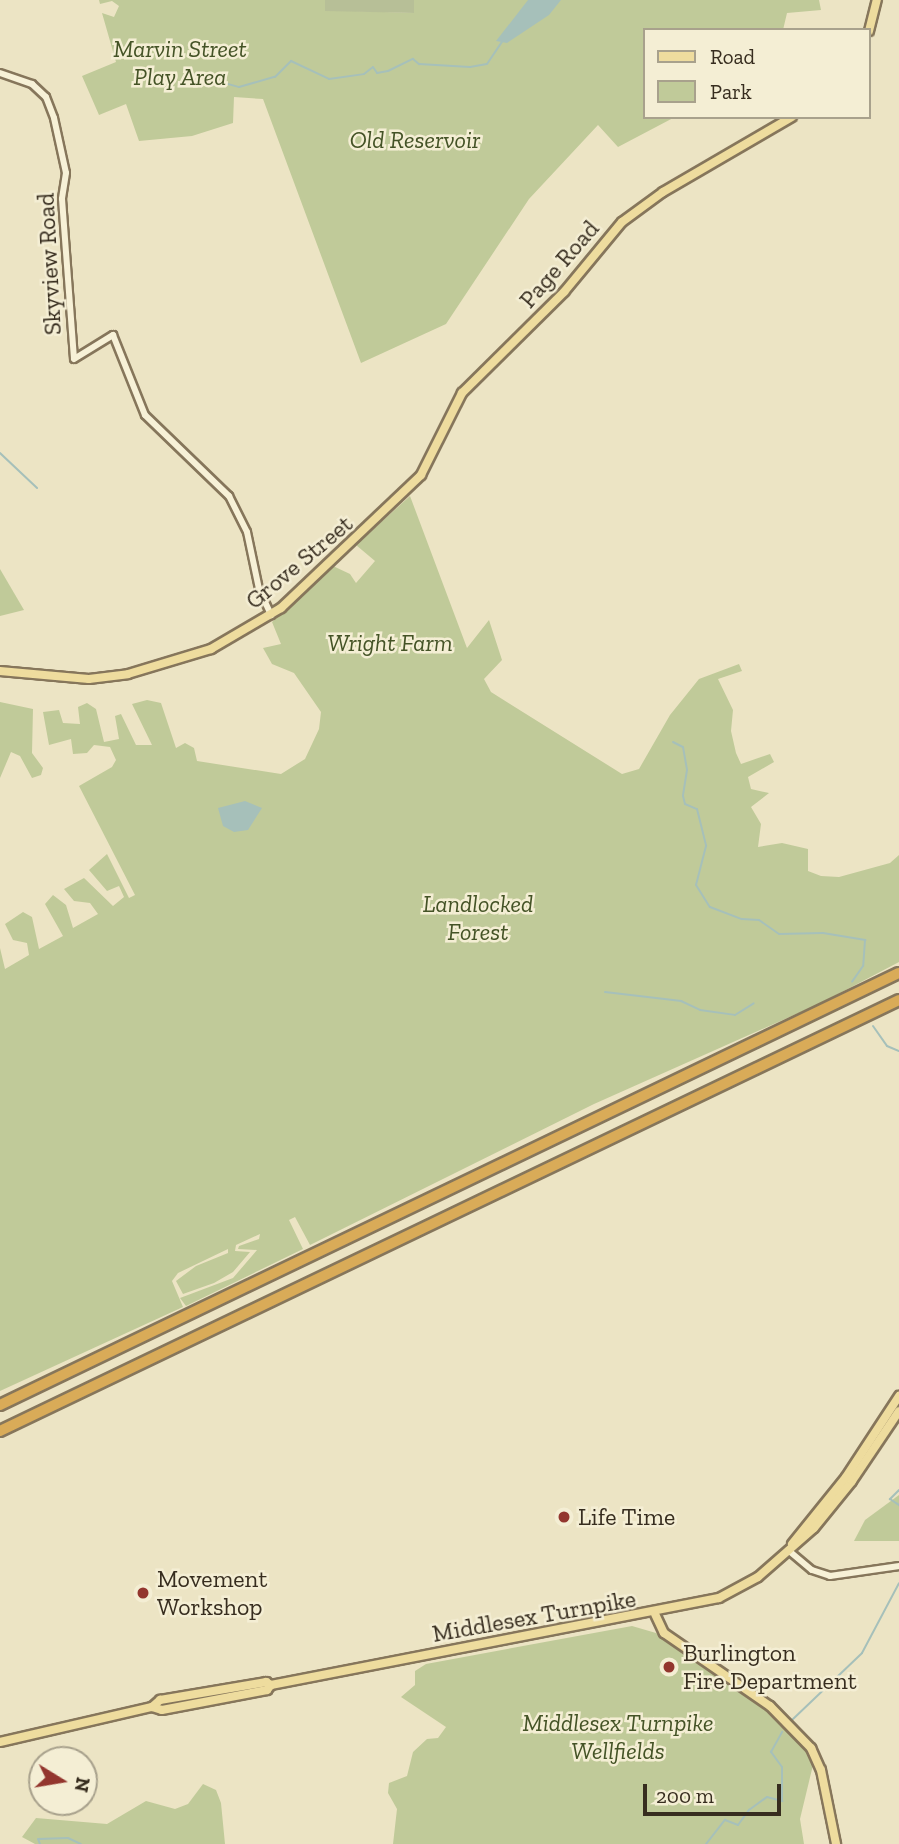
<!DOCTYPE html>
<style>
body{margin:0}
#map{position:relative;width:899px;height:1844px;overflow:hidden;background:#ece4c4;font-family:"Zilla Slab",serif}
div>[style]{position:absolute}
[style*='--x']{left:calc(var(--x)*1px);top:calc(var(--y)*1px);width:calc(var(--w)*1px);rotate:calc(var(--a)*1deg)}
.green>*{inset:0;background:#c0ca99}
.cemetery>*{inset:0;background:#b7bf97}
.water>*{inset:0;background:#a6c0ba}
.stream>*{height:2px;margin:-1px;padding:0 1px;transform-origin:1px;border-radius:1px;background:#a6c0ba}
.roads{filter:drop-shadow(2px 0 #86765b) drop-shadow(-2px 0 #86765b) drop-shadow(0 2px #86765b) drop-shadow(0 -2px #86765b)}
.minor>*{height:6px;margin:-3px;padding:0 3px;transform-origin:3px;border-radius:3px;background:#f7f1d7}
.major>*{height:8px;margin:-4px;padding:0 4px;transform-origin:4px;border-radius:4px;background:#eedc9e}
.highway>*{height:10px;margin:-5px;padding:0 5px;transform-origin:5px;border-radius:5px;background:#d9ab58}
.dots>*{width:19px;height:19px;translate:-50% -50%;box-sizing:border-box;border:4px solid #f4eed4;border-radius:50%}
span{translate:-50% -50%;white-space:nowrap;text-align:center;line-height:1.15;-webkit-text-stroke:5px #f4eed4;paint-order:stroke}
.park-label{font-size:24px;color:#445326;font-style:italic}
.street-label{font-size:24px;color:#372d1f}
.poi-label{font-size:24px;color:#372d1f}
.left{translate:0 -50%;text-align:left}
.legend{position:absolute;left:643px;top:28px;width:228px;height:91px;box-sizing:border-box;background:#f4eed4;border:2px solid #a8a18c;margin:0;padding:9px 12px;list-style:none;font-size:21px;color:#372d1f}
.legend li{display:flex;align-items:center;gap:14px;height:35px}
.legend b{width:35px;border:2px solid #a8a18c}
.north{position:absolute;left:28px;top:1746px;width:70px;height:70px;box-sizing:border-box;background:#f4eed4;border:2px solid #a8a18c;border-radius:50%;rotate:101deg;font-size:19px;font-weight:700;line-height:28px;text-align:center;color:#372d1f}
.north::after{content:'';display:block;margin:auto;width:24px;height:32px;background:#93362e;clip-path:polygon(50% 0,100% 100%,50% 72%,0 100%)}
.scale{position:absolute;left:643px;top:1784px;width:138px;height:32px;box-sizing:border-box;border:4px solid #372d1f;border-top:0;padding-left:9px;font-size:21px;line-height:24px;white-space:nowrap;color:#372d1f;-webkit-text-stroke:5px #f4eed4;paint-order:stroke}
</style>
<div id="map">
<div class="green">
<div style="clip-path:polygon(99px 0,325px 0,325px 10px,414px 13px,414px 0,819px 0,821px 10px,787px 13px,783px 30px,645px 30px,645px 117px,675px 117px,618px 147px,598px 125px,529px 199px,446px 324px,361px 363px,263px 99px,234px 97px,233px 123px,192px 136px,139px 141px,126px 104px,99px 115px,82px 76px,116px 62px,102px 13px,114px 17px,119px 6px,112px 1px,100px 4px)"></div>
<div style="clip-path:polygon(410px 496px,467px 648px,489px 620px,502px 660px,484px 679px,491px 692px,622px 774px,639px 769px,670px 715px,699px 679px,739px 664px,742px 671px,718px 679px,733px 710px,731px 731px,736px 753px,741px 764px,770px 754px,774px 762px,748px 777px,751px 789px,769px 793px,751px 807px,761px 824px,758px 847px,782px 843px,808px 849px,808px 871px,821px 876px,839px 877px,890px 863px,899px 855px,899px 962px,821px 1003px,594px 1104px,310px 1245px,295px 1217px,289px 1220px,303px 1249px,186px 1306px,180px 1298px,233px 1278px,257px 1250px,238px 1249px,239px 1246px,259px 1239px,260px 1234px,236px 1245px,235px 1251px,250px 1252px,233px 1272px,214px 1283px,183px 1294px,176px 1281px,196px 1266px,228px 1253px,228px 1249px,178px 1273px,172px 1281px,183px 1307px,0 1391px,0 948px,5px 969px,29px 955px,27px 943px,13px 940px,5px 924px,23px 912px,32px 917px,39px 949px,63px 936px,45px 904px,53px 895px,66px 905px,73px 928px,98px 914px,90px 903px,74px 901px,64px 889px,84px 878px,113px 906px,124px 897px,119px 886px,107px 891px,89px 870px,107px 854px,129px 898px,135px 895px,79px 786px,112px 767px,116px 760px,110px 747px,94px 745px,87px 753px,73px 754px,71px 739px,49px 745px,43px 712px,59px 710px,63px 723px,80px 724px,78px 707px,87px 703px,96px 709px,104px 742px,119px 739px,115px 716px,121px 714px,136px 745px,152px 745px,132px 704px,147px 700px,161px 703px,176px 748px,185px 743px,194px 748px,197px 761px,281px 774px,305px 759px,319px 729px,321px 712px,294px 673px,272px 664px,263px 648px,281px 644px,272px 622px,333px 566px,350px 574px,356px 583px,375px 561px,356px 545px)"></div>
<div style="clip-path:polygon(0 569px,24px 610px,0 616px)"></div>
<div style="clip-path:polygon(0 702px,33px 709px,32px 753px,43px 768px,41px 775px,32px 778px,20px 756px,11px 752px,0 778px)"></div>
<div style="clip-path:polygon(899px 1495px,899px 1541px,854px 1541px,865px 1520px)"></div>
<div style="clip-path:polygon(632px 1626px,656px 1633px,752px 1700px,789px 1730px,808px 1753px,813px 1765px,800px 1819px,804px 1844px,393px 1844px,397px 1809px,388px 1793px,389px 1783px,407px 1776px,413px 1752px,427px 1739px,438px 1738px,446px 1727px,401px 1697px,415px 1685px,415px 1671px,426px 1664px)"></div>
<div style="clip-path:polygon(203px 1784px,216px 1790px,221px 1803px,225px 1844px,35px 1844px,22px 1837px,36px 1818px,107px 1824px,146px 1801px,175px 1809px,188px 1804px)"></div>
</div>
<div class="cemetery">
<div style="clip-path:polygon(325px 0,414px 0,414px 13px,325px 11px)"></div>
</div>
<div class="water">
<div style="clip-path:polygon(528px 0,561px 0,549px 15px,507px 43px,496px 41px)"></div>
<div style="clip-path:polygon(245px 801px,262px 808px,248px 830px,234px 832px,223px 826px,218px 808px)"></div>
</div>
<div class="stream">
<div style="--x:192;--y:74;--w:49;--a:15.5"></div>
<div style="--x:239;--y:87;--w:37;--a:-16"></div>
<div style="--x:275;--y:77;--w:23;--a:-45"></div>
<div style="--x:291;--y:61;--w:42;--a:25.3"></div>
<div style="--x:329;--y:79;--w:35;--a:-8"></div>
<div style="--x:364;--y:74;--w:11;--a:-38"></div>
<div style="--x:373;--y:67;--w:7;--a:56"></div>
<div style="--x:377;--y:73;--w:11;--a:-10"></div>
<div style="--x:388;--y:71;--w:28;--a:-26"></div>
<div style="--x:413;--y:59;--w:8;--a:40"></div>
<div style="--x:419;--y:64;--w:51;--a:3.4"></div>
<div style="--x:470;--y:67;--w:17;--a:-10"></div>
<div style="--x:487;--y:64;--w:27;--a:-56"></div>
<div style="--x:0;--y:453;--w:51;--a:43.4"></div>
<div style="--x:673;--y:742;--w:11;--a:27"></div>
<div style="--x:683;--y:747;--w:23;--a:80"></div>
<div style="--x:687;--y:770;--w:26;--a:99"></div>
<div style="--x:683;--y:796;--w:8;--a:76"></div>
<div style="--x:685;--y:804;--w:13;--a:23"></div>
<div style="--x:697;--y:809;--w:38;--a:76"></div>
<div style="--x:706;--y:846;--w:40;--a:104.4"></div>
<div style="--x:696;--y:885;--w:26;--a:58"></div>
<div style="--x:710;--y:907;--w:34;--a:21"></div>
<div style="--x:742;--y:919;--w:17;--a:3"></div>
<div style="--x:759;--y:920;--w:24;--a:35"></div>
<div style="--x:779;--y:934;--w:44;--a:-1.3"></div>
<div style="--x:823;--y:933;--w:43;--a:9.5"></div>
<div style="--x:865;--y:940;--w:26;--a:94"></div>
<div style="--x:863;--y:966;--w:19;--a:125"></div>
<div style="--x:605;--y:992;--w:77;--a:6.8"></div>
<div style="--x:681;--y:1001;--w:21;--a:25"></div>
<div style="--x:700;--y:1010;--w:35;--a:8"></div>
<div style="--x:735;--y:1015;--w:22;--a:-32"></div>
<div style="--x:873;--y:1026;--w:24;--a:55"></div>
<div style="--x:887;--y:1046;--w:13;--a:23"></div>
<div style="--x:899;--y:1490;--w:13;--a:135"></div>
<div style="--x:890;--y:1499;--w:11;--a:34"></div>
<div style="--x:792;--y:1720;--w:97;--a:-43.7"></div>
<div style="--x:862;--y:1653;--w:79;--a:-62.1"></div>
<div style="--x:40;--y:1844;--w:5;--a:-112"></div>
<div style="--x:38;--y:1839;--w:30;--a:-2"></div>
<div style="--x:68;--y:1838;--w:14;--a:25"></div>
<div style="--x:706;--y:1844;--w:31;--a:-52"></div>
<div style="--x:725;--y:1820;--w:14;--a:21"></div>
<div style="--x:738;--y:1825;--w:19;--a:-54"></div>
<div style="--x:749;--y:1810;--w:22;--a:-36"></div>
<div style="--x:767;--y:1797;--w:16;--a:15"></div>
<div style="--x:782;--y:1801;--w:34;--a:-90"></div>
<div style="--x:782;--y:1767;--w:19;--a:-126"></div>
<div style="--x:771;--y:1752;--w:23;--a:-61"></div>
</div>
<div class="roads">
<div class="minor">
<div style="--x:0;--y:73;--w:34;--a:19"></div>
<div style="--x:32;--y:84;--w:19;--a:43"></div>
<div style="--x:46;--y:97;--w:22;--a:69"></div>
<div style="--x:54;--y:118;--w:56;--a:77.7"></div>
<div style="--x:66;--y:173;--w:26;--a:99"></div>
<div style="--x:62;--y:199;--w:160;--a:85.7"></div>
<div style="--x:74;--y:359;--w:46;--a:-31.6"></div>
<div style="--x:113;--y:335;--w:86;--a:68.2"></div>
<div style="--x:145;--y:415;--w:117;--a:44"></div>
<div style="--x:229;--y:496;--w:40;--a:63.4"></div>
<div style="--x:247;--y:532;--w:58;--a:78.1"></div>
<div style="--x:259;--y:589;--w:29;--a:65"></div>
<div style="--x:788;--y:1550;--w:31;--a:40"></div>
<div style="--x:812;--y:1570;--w:19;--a:18"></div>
<div style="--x:830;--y:1576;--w:70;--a:-8.2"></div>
</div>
<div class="major">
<div style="--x:869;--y:31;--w:32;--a:-76"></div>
<div style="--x:0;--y:671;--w:89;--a:5.1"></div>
<div style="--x:89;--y:679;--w:39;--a:-7"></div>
<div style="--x:128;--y:674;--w:87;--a:-16.8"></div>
<div style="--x:211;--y:649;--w:81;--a:-30.4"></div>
<div style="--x:281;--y:608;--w:193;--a:-43.5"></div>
<div style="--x:421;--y:475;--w:92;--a:-63.4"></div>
<div style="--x:462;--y:393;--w:144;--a:-44.7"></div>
<div style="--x:564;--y:292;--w:91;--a:-50.4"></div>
<div style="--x:622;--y:222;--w:51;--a:-36.2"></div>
<div style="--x:663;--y:192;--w:149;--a:-30.2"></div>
<div style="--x:792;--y:1544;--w:86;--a:-51.1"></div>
<div style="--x:846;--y:1477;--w:97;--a:-56.8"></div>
<div style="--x:655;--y:1614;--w:21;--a:65"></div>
<div style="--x:664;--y:1633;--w:129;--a:34.6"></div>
<div style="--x:770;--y:1706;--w:59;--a:45.7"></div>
<div style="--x:811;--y:1748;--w:24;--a:66"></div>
<div style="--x:821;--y:1770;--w:76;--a:78.5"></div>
<div style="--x:152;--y:1707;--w:11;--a:-41"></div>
<div style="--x:160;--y:1700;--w:108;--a:-9.6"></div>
<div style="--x:266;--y:1682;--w:6;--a:31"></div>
<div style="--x:271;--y:1685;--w:456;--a:-11"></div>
<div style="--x:719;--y:1598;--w:44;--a:-28.3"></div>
<div style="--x:758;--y:1577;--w:74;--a:-41.2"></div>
<div style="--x:814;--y:1528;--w:60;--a:-51"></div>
<div style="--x:852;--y:1481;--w:84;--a:-56.1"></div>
<div style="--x:0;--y:1742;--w:156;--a:-13"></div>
<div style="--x:152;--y:1707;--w:10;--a:17"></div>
<div style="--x:162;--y:1710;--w:107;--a:-10.8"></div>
<div style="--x:267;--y:1690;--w:6;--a:-51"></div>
</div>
<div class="highway">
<div style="--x:0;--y:1405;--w:997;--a:-25.67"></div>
<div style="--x:0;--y:1431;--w:997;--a:-25.61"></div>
</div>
</div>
<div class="dots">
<div style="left:564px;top:1517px;background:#93362e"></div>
<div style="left:143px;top:1593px;background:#93362e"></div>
<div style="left:669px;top:1667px;background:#93362e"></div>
</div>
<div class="park-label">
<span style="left:180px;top:63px">Marvin Street<br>Play Area</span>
<span style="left:415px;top:140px">Old Reservoir</span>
<span style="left:390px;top:643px">Wright Farm</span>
<span style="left:478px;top:918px">Landlocked<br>Forest</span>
<span style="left:618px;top:1737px">Middlesex Turnpike<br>Wellfields</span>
</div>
<div class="street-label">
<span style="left:49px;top:264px;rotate:-93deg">Skyview Road</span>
<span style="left:559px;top:264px;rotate:-49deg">Page Road</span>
<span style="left:299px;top:562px;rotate:-40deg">Grove Street</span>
<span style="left:534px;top:1616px;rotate:-10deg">Middlesex Turnpike</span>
</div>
<div class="poi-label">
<span class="left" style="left:578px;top:1517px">Life Time</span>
<span class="left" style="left:157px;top:1593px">Movement<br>Workshop</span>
<span class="left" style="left:683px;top:1667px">Burlington<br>Fire Department</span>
</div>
<ul class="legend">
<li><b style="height:9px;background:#eedc9e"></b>Road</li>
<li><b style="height:19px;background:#c0ca99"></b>Park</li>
</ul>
<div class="north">N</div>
<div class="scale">200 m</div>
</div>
